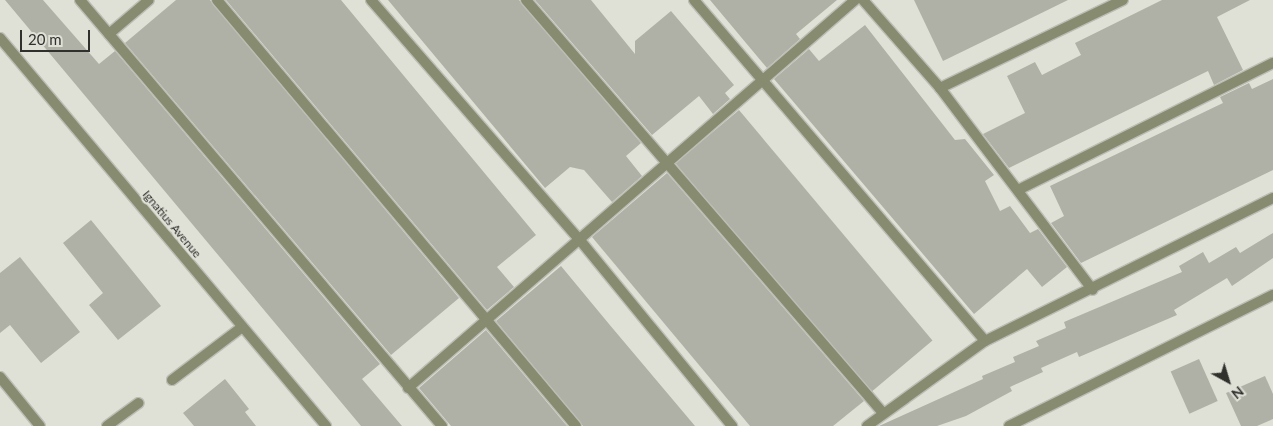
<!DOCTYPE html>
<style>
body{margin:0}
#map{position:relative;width:1273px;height:426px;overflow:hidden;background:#dfe1d7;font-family:Lato,sans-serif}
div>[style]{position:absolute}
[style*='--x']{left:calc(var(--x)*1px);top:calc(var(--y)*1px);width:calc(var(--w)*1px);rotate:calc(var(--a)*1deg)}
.building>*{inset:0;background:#afb1a7;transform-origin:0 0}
.roads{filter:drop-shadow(1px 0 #bcbeb5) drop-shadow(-1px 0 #bcbeb5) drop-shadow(0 1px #bcbeb5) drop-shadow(0 -1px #bcbeb5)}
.minor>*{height:10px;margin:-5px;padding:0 5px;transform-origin:5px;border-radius:5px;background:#878c70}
.tertiary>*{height:10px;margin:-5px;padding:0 5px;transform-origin:5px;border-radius:5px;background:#878c70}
span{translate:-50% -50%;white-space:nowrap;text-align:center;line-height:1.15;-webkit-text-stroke:4.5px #dfe1d7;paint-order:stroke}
.street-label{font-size:12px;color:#30302d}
.north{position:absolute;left:1203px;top:356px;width:50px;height:50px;-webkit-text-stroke:4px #dfe1d7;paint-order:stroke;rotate:141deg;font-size:14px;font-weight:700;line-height:20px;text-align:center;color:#30302d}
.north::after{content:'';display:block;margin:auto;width:18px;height:22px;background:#30302d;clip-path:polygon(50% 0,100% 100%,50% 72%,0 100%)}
.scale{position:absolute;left:20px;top:30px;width:70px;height:22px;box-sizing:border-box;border:2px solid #30302d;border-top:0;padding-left:6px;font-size:15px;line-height:18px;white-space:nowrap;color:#30302d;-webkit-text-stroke:4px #dfe1d7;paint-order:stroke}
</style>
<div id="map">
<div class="building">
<div style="clip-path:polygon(5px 0,43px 0,99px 64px,115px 51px,380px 364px,362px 379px,402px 426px,361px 426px)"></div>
<div style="clip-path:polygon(176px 0,210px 0,459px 298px,391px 355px,125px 43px)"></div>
<div style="clip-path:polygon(226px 0,341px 0,536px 235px,497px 267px,514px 287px,487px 310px)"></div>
<div style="clip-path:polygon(388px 0,519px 0,641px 143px,626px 156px,642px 176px,612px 202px,584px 170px,570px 167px,545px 188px)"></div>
<div style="clip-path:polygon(535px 0,591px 0,635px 54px,635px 41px,671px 11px,734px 85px,725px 93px,730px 99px,713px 114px,699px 96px,652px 135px)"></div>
<div style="clip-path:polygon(710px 0,837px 0,796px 34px,800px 39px,767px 68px)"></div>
<div style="clip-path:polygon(914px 0,1068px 0,943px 61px)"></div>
<div style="clip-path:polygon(1162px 0,1250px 0,1217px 17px,1243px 70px,1214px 85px,1208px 71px,1009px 168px,983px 134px,1025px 113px,1007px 76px,1035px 62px,1042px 75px,1081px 55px,1075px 43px)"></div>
<div style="clip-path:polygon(865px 25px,955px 140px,965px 139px,994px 175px,985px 181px,1000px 211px,1010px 206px,1030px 233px,1038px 229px,1067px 267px,1042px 287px,1027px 269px,974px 314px,774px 79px,809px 49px,819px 61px)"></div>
<div style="clip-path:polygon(1273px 79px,1273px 170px,1081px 263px,1051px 223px,1064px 216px,1050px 186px,1223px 103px,1220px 97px,1249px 83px,1252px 89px)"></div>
<div style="left:739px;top:110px;width:301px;height:83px;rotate:50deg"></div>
<div style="clip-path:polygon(667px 173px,864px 401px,833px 426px,750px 426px,592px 237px)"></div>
<div style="clip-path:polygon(91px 220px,161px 306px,118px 340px,89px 305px,103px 293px,63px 243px)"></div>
<div style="clip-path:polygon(1273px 233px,1273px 258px,1232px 286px,1227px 278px,1174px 310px,1177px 315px,1079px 357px,1077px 352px,1041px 368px,1043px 372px,1010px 387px,1012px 391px,966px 416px,937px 426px,879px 426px,983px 379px,982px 376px,1015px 362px,1013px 357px,1039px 346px,1036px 341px,1066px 328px,1064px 322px,1182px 272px,1179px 266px,1203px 252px,1209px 263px,1236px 247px,1240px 253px)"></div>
<div style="clip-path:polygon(20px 257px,80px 332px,41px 363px,10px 325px,0 333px,0 273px)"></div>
<div style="clip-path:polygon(561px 266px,609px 324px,695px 426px,583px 426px,496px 321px)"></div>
<div style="clip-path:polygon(486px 330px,567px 426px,451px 426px,419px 388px)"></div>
<div style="left:1199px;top:359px;width:46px;height:31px;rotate:66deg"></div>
<div style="clip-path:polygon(1265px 376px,1273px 394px,1273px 419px,1257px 426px,1241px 426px,1226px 393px)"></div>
<div style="clip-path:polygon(225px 379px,249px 409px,245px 412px,256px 426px,194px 426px,183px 413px)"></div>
</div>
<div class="roads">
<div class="minor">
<div style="--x:80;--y:0;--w:559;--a:49.64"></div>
<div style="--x:217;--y:0;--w:557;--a:49.88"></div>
<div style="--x:371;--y:0;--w:317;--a:49"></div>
<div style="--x:579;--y:239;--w:242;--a:50.7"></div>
<div style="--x:526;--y:0;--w:546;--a:49.16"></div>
<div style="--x:694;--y:0;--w:448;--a:49.5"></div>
<div style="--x:863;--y:0;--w:117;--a:48.8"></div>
<div style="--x:940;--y:88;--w:253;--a:52.9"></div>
<div style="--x:109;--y:34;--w:52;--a:-40.4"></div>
<div style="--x:940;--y:88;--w:203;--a:-25.7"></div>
<div style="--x:1020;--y:189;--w:283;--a:-26.5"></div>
<div style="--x:0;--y:377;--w:63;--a:50.8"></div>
<div style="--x:172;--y:380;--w:88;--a:-37.1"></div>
<div style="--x:408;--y:388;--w:592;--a:-40.96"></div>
<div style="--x:107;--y:426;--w:39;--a:-36"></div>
<div style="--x:867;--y:426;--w:145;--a:-35.8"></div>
<div style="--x:985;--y:341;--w:322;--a:-26.4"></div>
<div style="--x:1009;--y:426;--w:295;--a:-26.4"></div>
</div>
<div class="tertiary">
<div style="--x:0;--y:38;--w:507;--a:49.96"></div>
</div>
</div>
<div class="street-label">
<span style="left:172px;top:224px;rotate:50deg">Ignatius Avenue</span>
</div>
<div class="north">N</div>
<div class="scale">20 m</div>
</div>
